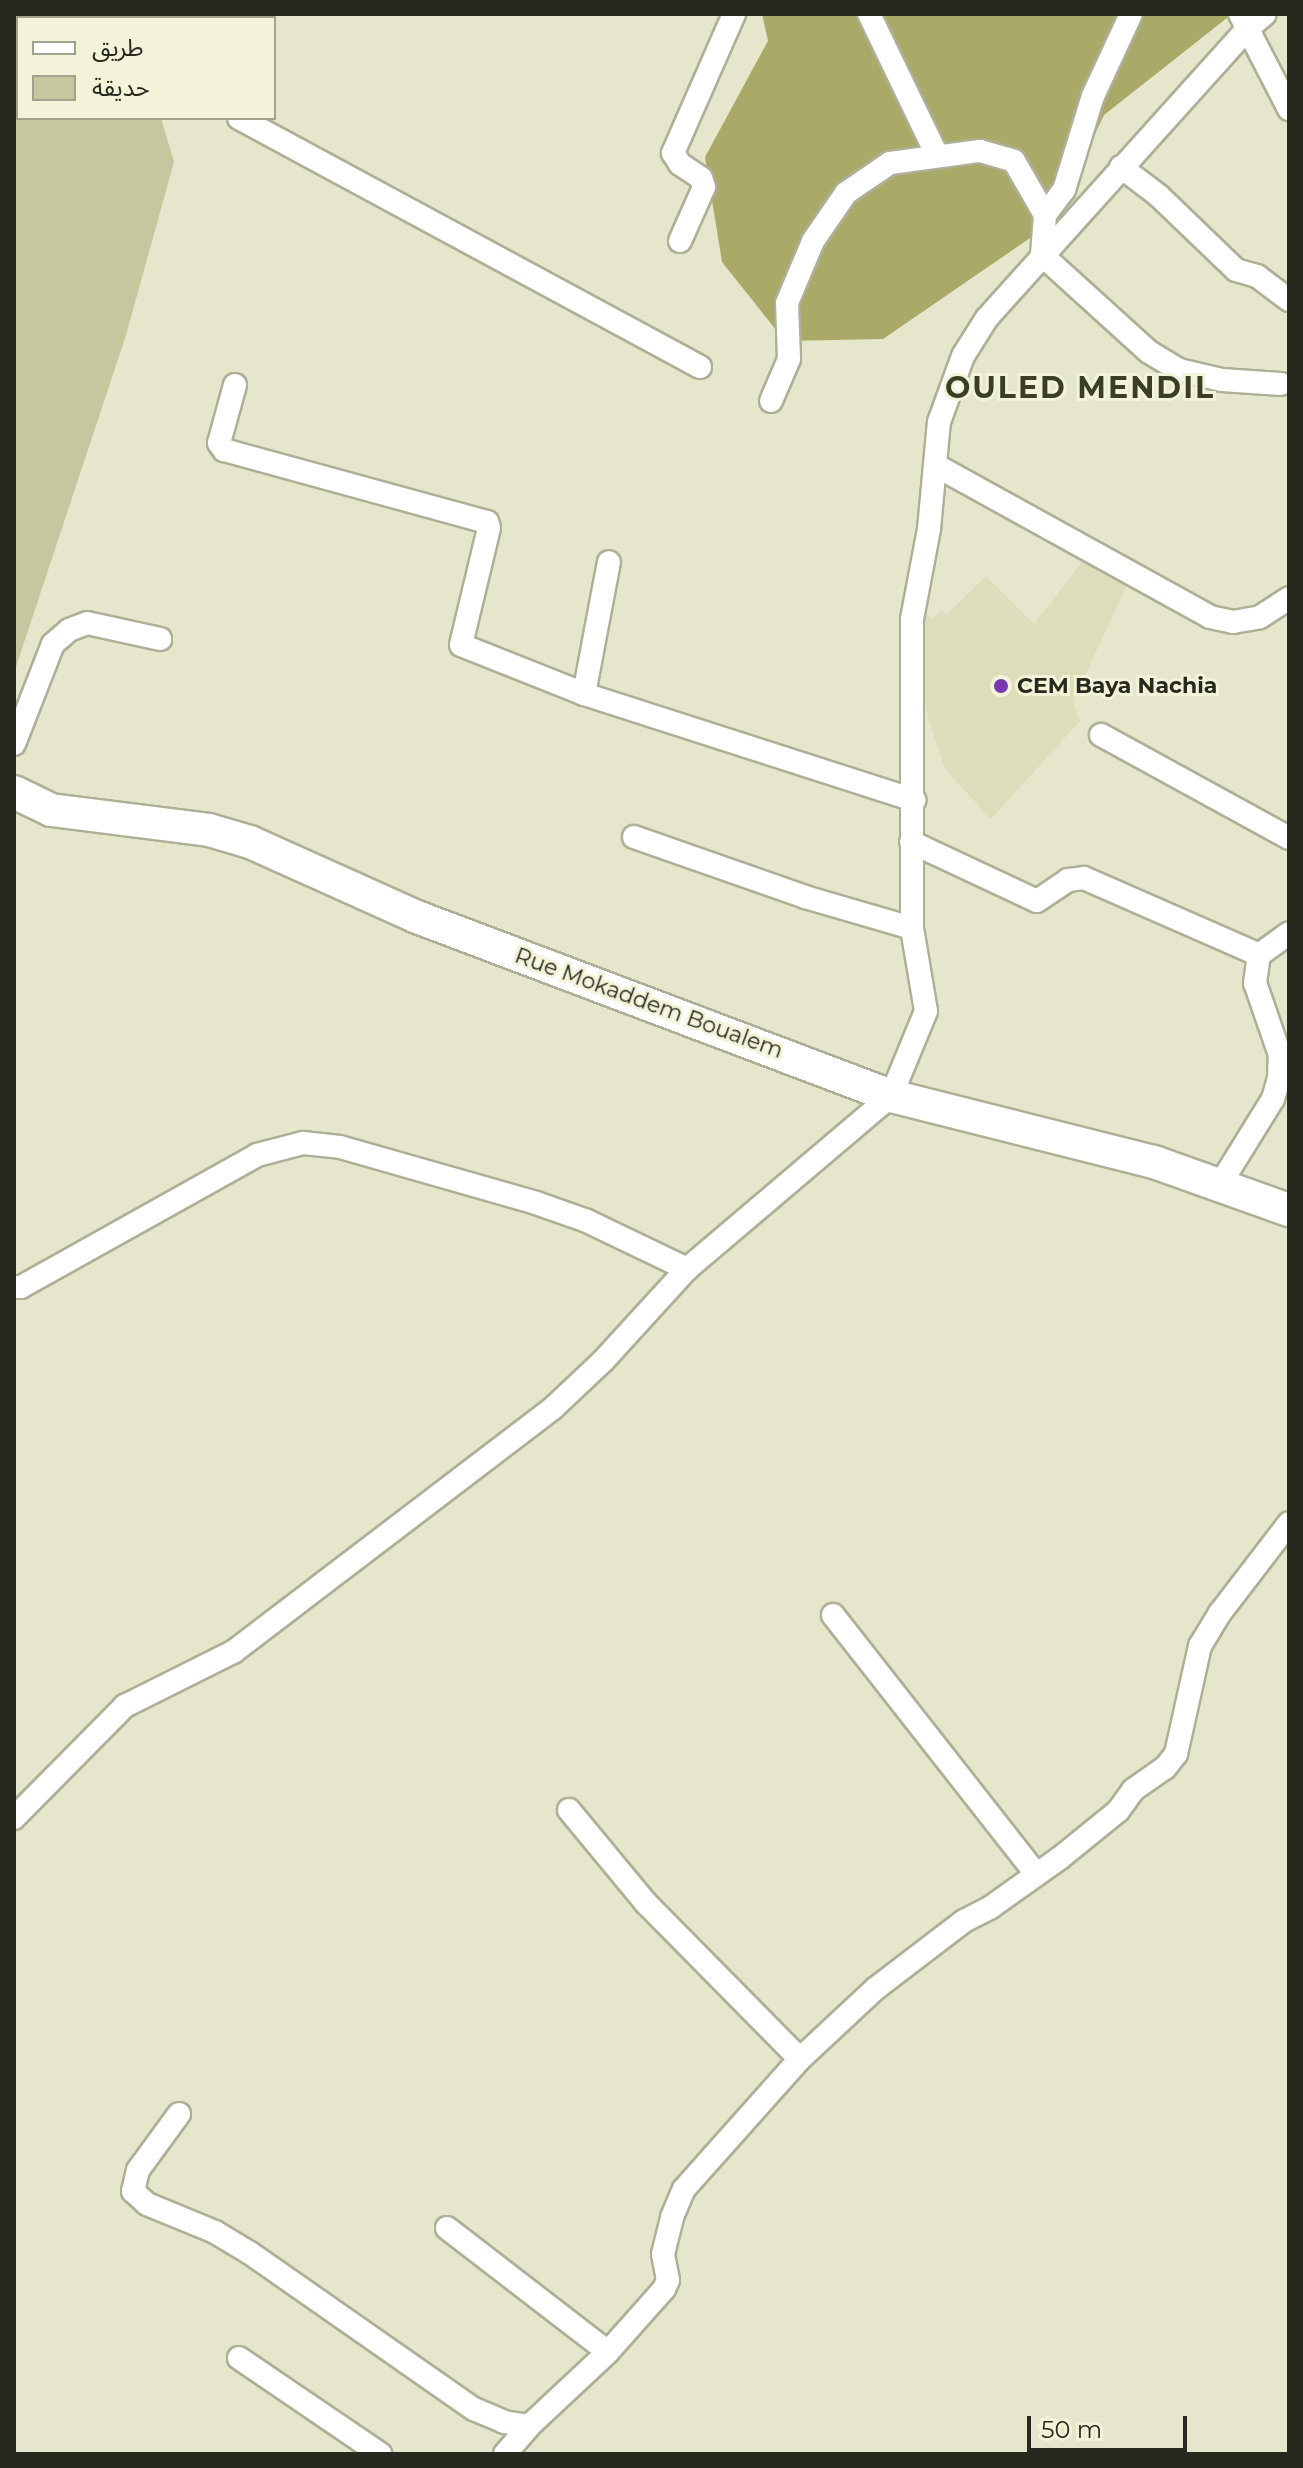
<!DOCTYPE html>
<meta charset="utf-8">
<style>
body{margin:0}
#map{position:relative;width:1303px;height:2468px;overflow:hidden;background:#e5e6cc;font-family:Montserrat,"Noto Sans Arabic",sans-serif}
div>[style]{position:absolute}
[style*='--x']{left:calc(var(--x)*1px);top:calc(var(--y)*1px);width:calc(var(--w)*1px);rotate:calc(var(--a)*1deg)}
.built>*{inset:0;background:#dcddbb}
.green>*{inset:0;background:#c6c69f}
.forest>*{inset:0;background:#aaaa68}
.roads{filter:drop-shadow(2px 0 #aeaf96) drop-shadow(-2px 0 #aeaf96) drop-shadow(0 2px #aeaf96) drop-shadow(0 -2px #aeaf96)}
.street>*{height:22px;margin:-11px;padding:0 11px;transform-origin:11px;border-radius:11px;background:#fff}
.secondary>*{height:32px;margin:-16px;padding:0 16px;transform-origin:16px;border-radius:16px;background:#fff}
.dots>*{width:22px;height:22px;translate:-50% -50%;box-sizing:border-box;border:4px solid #f3f3d9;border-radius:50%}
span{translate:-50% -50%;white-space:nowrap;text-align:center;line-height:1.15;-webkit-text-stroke:6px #f3f3d9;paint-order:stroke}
.poi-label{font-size:22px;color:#28281f;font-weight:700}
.left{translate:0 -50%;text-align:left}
.street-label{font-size:22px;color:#28281f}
.district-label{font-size:30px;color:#3c3d27;font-weight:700;letter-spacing:2px}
.frame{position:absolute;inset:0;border:16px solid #28281f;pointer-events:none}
.legend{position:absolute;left:16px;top:16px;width:260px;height:104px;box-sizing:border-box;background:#f3f3d9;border:2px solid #a2a28f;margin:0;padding:10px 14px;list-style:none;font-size:24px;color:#28281f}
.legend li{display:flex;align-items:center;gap:16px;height:40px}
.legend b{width:40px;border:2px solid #a2a28f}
.scale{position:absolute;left:1027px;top:2416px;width:160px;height:36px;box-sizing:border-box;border:4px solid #28281f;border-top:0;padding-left:10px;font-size:24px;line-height:28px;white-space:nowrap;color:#28281f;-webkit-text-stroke:6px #f3f3d9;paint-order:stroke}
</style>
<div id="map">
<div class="built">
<div style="clip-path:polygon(1084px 559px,1127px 585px,1073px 701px,1080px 721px,991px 819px,945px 769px,927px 714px,920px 670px,922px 632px,927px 612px,932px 619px,941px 611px,947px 614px,986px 576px,1034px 624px)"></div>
</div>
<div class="green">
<div style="clip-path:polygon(14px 64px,18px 65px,18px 118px,161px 118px,174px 162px,126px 335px,14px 673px)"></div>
</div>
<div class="forest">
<div style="clip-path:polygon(762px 14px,1232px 14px,1104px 115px,1052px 223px,883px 339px,785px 341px,722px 262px,705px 157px,768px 41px)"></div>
</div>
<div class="roads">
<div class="street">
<div style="--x:869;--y:14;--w:157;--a:64.3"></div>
<div style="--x:1240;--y:14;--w:107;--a:62.7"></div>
<div style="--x:227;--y:18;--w:5;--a:-53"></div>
<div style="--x:14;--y:55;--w:4;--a:14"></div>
<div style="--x:239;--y:118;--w:524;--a:28.37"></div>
<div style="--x:1121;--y:167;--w:48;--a:37.3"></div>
<div style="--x:1159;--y:196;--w:107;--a:43.9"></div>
<div style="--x:1236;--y:270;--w:22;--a:16"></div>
<div style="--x:1257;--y:276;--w:40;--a:37"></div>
<div style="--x:1045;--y:215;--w:31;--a:-53"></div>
<div style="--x:1064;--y:190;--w:98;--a:-72.9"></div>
<div style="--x:1093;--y:96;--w:90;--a:-65.1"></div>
<div style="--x:680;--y:241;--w:59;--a:-66"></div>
<div style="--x:704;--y:187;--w:9;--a:-108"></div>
<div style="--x:701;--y:178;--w:25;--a:-146"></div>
<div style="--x:680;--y:164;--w:13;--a:-122"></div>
<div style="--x:673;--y:153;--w:152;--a:-66.3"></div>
<div style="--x:235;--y:385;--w:60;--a:105.4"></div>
<div style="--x:219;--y:443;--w:9;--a:54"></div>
<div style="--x:224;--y:450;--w:273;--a:15.3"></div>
<div style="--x:487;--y:522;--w:6;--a:72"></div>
<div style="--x:489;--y:528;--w:120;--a:103.5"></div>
<div style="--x:461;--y:645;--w:132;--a:21.7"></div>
<div style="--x:584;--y:694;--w:347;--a:17.8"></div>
<div style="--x:771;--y:401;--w:46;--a:-66.8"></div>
<div style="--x:789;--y:359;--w:56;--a:-92"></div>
<div style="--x:787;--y:303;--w:67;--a:-67.2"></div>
<div style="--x:813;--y:241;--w:58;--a:-55.5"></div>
<div style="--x:846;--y:193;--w:53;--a:-34.3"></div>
<div style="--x:890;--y:163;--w:91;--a:-7.6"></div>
<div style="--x:980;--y:151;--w:35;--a:16"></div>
<div style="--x:1014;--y:161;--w:62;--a:60.1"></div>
<div style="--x:1045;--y:215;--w:40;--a:94.3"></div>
<div style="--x:1042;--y:255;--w:144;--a:42.2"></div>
<div style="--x:1149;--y:352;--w:35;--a:31"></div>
<div style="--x:1179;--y:370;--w:44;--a:13.1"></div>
<div style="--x:1222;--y:380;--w:59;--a:3.9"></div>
<div style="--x:935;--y:465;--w:314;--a:28.9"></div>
<div style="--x:1210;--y:617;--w:24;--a:12"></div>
<div style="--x:1233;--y:622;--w:27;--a:-10"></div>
<div style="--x:1260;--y:617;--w:35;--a:-33"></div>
<div style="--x:584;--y:694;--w:134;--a:-79.3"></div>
<div style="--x:1101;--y:735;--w:214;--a:28.7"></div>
<div style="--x:14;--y:744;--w:107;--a:-68.7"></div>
<div style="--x:53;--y:644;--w:21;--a:-41"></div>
<div style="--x:69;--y:630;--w:19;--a:-21"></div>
<div style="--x:87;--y:623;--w:75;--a:12.4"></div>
<div style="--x:634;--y:837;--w:181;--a:19.3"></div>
<div style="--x:805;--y:897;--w:111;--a:16.2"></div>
<div style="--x:911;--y:842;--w:139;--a:25.1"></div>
<div style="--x:1037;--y:901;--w:37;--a:-34"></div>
<div style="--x:1068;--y:880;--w:16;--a:-7"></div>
<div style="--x:1084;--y:878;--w:191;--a:23.7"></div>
<div style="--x:1219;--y:1186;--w:102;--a:-58.2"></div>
<div style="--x:1273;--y:1099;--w:22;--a:-74"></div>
<div style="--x:1279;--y:1078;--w:23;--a:-88"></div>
<div style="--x:1280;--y:1055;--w:76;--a:-109.1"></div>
<div style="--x:1255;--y:983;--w:28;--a:-82"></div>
<div style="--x:1259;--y:955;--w:37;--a:-36"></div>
<div style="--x:14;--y:1287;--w:7;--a:0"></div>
<div style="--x:21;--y:1287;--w:270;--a:-29.2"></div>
<div style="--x:257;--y:1155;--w:48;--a:-14.6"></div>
<div style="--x:303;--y:1143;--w:37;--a:6"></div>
<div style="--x:340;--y:1147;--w:204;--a:15.9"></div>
<div style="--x:536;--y:1203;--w:54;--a:19.4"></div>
<div style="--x:587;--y:1221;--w:111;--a:25.6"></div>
<div style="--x:833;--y:1615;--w:329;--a:51.9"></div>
<div style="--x:569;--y:1810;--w:121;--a:50.4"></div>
<div style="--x:646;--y:1903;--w:219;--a:45.4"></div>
<div style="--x:14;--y:1818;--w:158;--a:-45.3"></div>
<div style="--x:125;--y:1706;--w:121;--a:-26.6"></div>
<div style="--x:233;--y:1652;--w:401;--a:-37.3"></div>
<div style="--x:552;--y:1409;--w:70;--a:-43.3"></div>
<div style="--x:603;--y:1361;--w:125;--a:-47.6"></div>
<div style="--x:687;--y:1269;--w:267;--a:-40.3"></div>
<div style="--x:891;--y:1096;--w:92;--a:-67.6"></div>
<div style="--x:926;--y:1011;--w:84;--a:-99.6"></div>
<div style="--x:912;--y:928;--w:309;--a:-90"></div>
<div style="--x:912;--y:619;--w:92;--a:-79.3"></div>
<div style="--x:929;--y:529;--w:107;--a:-84.7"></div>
<div style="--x:939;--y:422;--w:70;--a:-70"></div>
<div style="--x:963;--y:356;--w:45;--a:-57.7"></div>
<div style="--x:987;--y:318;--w:389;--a:-48"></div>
<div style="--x:1247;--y:29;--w:23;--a:-40"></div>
<div style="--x:179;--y:2114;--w:69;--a:126.2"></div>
<div style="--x:138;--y:2170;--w:22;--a:103"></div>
<div style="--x:133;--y:2191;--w:19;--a:43"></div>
<div style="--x:147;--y:2204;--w:74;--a:22.4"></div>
<div style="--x:215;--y:2232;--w:41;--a:31"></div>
<div style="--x:250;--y:2253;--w:273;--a:34.9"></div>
<div style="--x:474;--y:2409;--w:33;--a:23"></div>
<div style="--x:504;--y:2422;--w:25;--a:9"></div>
<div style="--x:447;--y:2228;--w:203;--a:37.6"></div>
<div style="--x:239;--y:2358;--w:171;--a:34.2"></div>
<div style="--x:505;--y:2454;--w:37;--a:-49"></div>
<div style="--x:529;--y:2426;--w:108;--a:-43.1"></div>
<div style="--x:608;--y:2352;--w:84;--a:-48.4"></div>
<div style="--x:664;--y:2289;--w:10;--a:-66"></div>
<div style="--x:668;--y:2280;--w:26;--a:-101"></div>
<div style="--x:663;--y:2254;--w:38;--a:-76"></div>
<div style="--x:672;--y:2217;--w:30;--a:-67"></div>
<div style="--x:684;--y:2189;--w:174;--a:-48.3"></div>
<div style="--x:800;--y:2059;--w:103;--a:-43"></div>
<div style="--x:875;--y:1989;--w:112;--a:-37.4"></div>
<div style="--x:964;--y:1921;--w:30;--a:-27"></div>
<div style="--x:991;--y:1907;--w:85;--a:-35.4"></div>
<div style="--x:1060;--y:1858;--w:75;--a:-39"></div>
<div style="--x:1118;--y:1811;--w:26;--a:-54"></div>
<div style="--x:1133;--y:1790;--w:39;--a:-35"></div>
<div style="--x:1165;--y:1768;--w:18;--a:-52"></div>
<div style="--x:1176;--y:1754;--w:111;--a:-77.5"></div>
<div style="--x:1200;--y:1646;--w:39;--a:-59"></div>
<div style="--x:1220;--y:1613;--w:113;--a:-52.5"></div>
</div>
<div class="secondary">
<div style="--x:14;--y:792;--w:41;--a:25.9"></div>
<div style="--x:51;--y:810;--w:159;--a:7.2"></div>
<div style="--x:209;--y:830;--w:43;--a:16.3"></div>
<div style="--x:250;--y:842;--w:183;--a:24.2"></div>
<div style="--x:417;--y:917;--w:507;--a:20.69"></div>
<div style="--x:891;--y:1096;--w:271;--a:14.1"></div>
<div style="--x:1154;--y:1162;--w:143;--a:19.6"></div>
</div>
</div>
<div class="dots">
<div style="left:1001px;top:686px;background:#7837ac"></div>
</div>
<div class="poi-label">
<span class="left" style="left:1017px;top:686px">CEM Baya Nachia</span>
</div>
<div class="street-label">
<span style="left:649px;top:1003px;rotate:20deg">Rue Mokaddem Boualem</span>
</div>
<div class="district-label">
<span style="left:1080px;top:388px">OULED MENDIL</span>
</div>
<div class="frame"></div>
<ul class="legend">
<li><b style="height:10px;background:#fff"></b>طريق</li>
<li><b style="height:22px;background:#c6c69f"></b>حديقة</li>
</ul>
<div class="scale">50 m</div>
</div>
